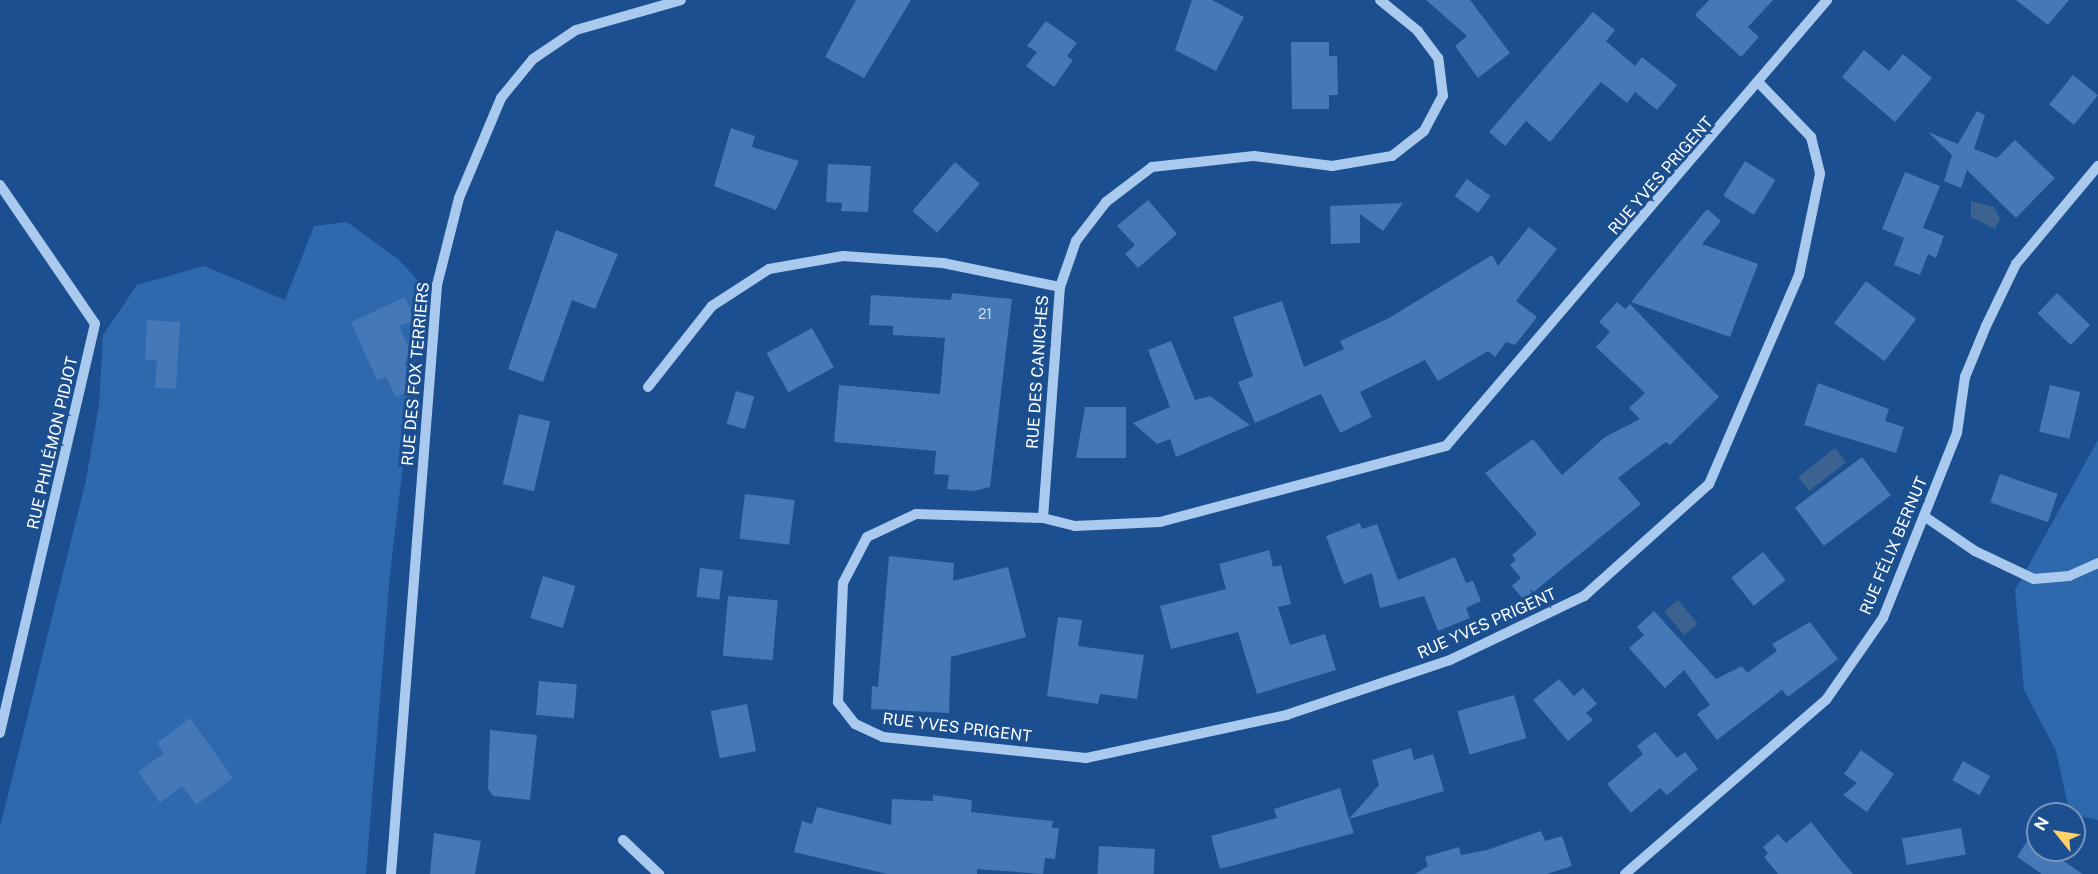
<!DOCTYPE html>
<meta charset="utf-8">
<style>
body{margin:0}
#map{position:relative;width:2098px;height:874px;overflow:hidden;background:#1b4f8f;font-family:"Public Sans",sans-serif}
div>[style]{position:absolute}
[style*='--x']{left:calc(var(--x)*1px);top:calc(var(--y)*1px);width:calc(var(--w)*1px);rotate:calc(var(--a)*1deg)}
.green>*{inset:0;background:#2e69ad}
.water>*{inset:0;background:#3c6290;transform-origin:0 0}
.building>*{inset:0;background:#4478b7;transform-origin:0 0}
.minor>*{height:10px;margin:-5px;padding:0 5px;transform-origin:5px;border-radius:5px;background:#a9c9ee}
span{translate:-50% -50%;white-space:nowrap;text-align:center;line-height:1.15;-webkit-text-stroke:6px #1b4f8f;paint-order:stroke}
.number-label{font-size:14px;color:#d0dded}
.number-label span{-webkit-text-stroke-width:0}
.street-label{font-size:16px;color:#fff}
.north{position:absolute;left:2026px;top:802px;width:60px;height:60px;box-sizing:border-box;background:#1b4f8f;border:2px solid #7695bc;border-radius:50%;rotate:300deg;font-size:16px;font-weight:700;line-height:24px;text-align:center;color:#fff}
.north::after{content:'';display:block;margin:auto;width:21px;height:27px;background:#ffd166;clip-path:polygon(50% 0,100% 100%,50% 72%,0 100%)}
</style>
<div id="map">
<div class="green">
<div style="clip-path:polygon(347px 222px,399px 260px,424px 287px,390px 574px,366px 874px,0 874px,0 827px,86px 480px,99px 405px,103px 335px,137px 285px,204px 266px,285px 300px,314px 226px)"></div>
<div style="clip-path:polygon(2098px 440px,2098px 820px,2070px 814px,2056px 751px,2024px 690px,2015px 590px)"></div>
</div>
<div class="water">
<div style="clip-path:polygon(1971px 201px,1994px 207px,2000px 219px,1995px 229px,1971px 217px)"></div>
<div style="left:1835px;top:448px;width:18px;height:47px;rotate:52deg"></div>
<div style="left:1678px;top:600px;width:31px;height:18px;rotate:50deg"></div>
</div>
<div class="building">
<div style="clip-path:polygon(856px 0,911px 0,864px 78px,825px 57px)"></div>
<div style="clip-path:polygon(1192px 0,1212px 0,1244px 17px,1216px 71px,1175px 50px)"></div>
<div style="clip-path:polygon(1426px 0,1470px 0,1510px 53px,1478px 78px,1455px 46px,1467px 36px)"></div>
<div style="clip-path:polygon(1709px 0,1773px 0,1748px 27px,1759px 37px,1741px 57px,1695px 15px)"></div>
<div style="clip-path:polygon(2016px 0,2069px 0,2048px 25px)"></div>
<div style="clip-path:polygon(1593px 12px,1615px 30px,1606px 41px,1635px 66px,1642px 57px,1677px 85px,1657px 110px,1635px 92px,1627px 103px,1601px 82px,1550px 142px,1526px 121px,1505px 146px,1489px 132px)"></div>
<div style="clip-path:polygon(1046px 21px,1077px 43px,1067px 56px,1073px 60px,1054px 87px,1026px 66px,1037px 52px,1027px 46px)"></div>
<div style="clip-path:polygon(1291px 42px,1329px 42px,1329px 56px,1337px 56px,1338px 95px,1329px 95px,1329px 109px,1292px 109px)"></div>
<div style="clip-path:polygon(1864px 50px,1889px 71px,1903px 54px,1932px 78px,1895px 122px,1842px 77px)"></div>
<div style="left:2073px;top:75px;width:32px;height:38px;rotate:39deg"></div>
<div style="clip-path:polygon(1977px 111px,1985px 115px,1974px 149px,1997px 158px,2015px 140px,2055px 178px,2016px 218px,1967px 170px,1961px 188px,1944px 181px,1952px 155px,1928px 132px,1958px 144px)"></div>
<div style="clip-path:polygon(731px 128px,755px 136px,752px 147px,799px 161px,776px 210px,714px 186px)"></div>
<div style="left:1745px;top:161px;width:36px;height:41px;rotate:32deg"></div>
<div style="left:955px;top:162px;width:33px;height:65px;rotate:41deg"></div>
<div style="clip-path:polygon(828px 164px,871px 166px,868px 212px,841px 211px,842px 203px,826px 202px)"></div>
<div style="clip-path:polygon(1905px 172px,1940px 186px,1923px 228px,1944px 236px,1936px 258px,1928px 254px,1920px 275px,1894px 265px,1904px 238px,1882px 229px)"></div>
<div style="left:1467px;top:179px;width:29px;height:21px;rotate:36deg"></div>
<div style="clip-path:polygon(1148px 200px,1177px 234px,1138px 268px,1125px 254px,1135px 245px,1117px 226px)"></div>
<div style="clip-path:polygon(1403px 203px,1383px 231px,1360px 214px,1360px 243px,1331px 244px,1330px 206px)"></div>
<div style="clip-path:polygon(1707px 209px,1721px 221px,1702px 244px,1758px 264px,1730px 337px,1631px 302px)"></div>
<div style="clip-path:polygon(1529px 227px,1557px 249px,1516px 301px,1537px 317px,1515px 345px,1506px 342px,1495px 357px,1488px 351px,1438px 381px,1425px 360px,1360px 392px,1372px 417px,1340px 433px,1321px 394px,1255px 423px,1238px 382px,1253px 376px,1233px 317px,1282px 301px,1304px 367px,1344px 349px,1340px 341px,1389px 318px,1492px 255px,1498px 266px)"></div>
<div style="clip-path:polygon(556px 230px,618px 254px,595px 309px,572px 300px,543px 382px,508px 369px)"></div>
<div style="left:1866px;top:281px;width:63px;height:53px;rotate:37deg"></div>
<div style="clip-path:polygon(952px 293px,1012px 299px,990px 487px,974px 491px,947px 489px,949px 475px,934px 474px,936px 451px,834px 442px,839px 385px,940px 394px,945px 338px,893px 335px,893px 326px,869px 325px,871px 295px,951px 300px)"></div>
<div style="left:2057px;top:293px;width:46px;height:28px;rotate:44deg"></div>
<div style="clip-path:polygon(405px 297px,415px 321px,399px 326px,414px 360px,404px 363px,415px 389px,396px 397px,386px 377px,377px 380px,351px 322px)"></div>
<div style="clip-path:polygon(1617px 302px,1625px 309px,1630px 304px,1719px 397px,1670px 445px,1666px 442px,1618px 478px,1641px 504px,1524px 600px,1512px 586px,1521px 578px,1510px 565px,1516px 560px,1512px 555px,1537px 534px,1485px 473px,1533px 439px,1562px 475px,1605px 437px,1640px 419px,1629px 408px,1645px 393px,1596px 347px,1610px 332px,1599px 322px)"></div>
<div style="clip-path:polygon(147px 320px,180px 322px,176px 389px,155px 388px,157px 360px,145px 360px)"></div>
<div style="left:812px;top:328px;width:45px;height:52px;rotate:61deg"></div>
<div style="clip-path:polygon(1171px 341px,1195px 400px,1210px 396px,1250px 425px,1176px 457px,1170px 439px,1157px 444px,1133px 423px,1170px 407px,1148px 350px)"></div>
<div style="clip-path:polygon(1818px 383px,1889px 409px,1885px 421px,1904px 427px,1896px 453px,1804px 425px)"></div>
<div style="left:2050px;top:385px;width:31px;height:48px;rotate:13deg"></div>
<div style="left:736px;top:391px;width:19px;height:34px;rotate:16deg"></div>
<div style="clip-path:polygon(1085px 407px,1126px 407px,1126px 458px,1076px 458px)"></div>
<div style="left:519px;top:414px;width:32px;height:72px;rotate:13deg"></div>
<div style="left:1862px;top:457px;width:48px;height:84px;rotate:53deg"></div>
<div style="left:2000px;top:474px;width:61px;height:30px;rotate:19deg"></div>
<div style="left:745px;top:494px;width:50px;height:45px;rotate:7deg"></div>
<div style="clip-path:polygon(1360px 523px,1362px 529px,1377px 524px,1398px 580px,1455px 557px,1466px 583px,1473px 581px,1481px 601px,1466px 608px,1470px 618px,1438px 631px,1424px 596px,1380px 608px,1372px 573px,1344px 584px,1326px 536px)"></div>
<div style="clip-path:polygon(1269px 550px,1273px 567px,1281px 565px,1291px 604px,1278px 607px,1290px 645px,1325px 634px,1336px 670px,1257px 694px,1238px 632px,1171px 649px,1160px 606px,1226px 589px,1219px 564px)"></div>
<div style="left:1763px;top:552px;width:36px;height:41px;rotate:51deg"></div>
<div style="clip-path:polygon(889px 556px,954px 563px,953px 581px,1008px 567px,1026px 637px,951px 657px,949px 713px,871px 709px,872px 686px,878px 687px)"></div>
<div style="left:700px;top:568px;width:23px;height:29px;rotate:7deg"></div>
<div style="left:543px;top:576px;width:34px;height:44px;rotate:17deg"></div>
<div style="left:728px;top:596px;width:50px;height:60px;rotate:5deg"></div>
<div style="clip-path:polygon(1654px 611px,1716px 679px,1742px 666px,1747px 673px,1777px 651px,1772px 644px,1810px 622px,1838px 659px,1788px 697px,1782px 690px,1717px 740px,1697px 714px,1710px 705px,1684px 670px,1665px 688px,1629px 648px,1644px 635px,1637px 627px)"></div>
<div style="clip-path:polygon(1058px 617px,1082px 620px,1078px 646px,1144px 655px,1137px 699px,1100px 694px,1098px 704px,1047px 696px)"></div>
<div style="clip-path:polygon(1559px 679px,1574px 696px,1583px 688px,1597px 704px,1586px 713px,1593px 720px,1568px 741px,1533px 700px)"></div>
<div style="left:539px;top:681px;width:38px;height:34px;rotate:5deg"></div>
<div style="left:1514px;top:695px;width:45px;height:59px;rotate:74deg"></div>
<div style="left:747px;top:704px;width:48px;height:37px;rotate:79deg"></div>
<div style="clip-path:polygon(190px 718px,233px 778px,196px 805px,182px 786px,160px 803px,138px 772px,164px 753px,157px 743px)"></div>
<div style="clip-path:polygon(490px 730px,537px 735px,530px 800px,493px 796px,488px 789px)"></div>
<div style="clip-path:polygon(1655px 732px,1677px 758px,1685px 752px,1698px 769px,1667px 795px,1660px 788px,1631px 813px,1607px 784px,1643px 754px,1637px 746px)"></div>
<div style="clip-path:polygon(1411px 748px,1414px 760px,1433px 754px,1444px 791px,1349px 819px,1354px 833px,1220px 869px,1211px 836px,1277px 818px,1274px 809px,1340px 788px,1349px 819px,1379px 785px,1372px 760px)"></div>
<div style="clip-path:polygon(1861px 750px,1894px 774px,1867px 812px,1843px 795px,1857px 783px,1844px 774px)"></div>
<div style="left:1963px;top:761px;width:31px;height:22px;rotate:29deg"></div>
<div style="clip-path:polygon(933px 795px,972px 800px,971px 812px,1053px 821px,1052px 828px,1059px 828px,1055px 859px,1045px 858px,1043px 874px,977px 869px,977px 874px,887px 874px,794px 852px,802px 821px,812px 824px,817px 807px,891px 825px,892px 799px,933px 801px)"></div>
<div style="clip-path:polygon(1811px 822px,1842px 861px,1853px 874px,1778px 874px,1764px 857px,1768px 853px,1763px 847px,1778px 834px,1786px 843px)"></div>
<div style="left:1961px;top:828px;width:27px;height:60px;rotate:80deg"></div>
<div style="clip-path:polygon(1541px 831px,1545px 841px,1562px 836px,1572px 866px,1547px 874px,1415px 874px,1428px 866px,1425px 857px,1459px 847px,1461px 855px,1487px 850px)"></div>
<div style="clip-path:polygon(434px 833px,481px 841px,475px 874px,430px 874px)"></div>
<div style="clip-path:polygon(2029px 838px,2038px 850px,2047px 850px,2083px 874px,2042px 874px,2017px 857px)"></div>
<div style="left:1099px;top:846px;width:56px;height:28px;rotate:3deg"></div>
</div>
<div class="minor">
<div style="--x:1760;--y:84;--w:74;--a:46.1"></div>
<div style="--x:1811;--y:137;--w:38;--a:76"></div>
<div style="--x:1820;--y:174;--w:103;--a:101.7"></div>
<div style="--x:1799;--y:275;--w:228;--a:113.3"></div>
<div style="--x:1709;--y:484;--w:168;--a:138.1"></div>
<div style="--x:1584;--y:596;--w:148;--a:154.5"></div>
<div style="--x:1450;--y:660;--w:172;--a:161.4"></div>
<div style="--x:1287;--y:715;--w:206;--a:167.9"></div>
<div style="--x:1086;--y:758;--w:204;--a:-174.1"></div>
<div style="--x:883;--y:737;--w:31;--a:-155"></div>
<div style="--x:855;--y:724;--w:28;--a:-128"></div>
<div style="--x:838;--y:702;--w:119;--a:-87.6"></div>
<div style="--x:843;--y:583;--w:52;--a:-62.4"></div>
<div style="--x:867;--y:537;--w:54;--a:-25.1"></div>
<div style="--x:916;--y:514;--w:127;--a:1.8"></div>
<div style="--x:1043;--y:518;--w:33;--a:14"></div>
<div style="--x:1075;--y:526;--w:85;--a:-2.7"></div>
<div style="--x:1160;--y:522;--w:296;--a:-14.9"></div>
<div style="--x:1446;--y:446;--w:587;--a:-49.49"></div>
<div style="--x:0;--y:185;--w:168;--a:55.6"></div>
<div style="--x:95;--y:324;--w:420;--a:103.1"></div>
<div style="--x:648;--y:387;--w:103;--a:-51.7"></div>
<div style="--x:712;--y:306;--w:68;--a:-33"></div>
<div style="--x:769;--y:269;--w:75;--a:-10"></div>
<div style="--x:843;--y:256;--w:100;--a:4"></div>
<div style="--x:943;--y:263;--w:119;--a:11.6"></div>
<div style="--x:1924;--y:516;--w:62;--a:34.5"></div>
<div style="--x:1975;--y:551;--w:65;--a:25.4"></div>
<div style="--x:2034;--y:579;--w:35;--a:-5"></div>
<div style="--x:2069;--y:576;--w:32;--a:-24"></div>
<div style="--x:1043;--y:518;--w:232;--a:-85.8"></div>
<div style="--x:1060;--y:287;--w:49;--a:-70.8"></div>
<div style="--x:1076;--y:241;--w:49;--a:-52.4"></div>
<div style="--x:1106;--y:202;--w:58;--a:-37.3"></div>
<div style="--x:1152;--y:167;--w:103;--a:-6.2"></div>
<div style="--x:1254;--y:156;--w:79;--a:7.3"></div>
<div style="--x:1332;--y:166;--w:61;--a:-9.5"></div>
<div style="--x:1392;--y:156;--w:41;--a:-38"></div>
<div style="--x:1424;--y:131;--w:40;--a:-62"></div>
<div style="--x:1443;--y:96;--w:38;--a:-97"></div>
<div style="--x:1438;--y:58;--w:34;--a:-127"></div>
<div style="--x:1418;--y:31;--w:49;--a:-140.8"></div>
<div style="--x:623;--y:840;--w:50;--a:43.4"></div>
<div style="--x:391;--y:874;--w:591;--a:-85.53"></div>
<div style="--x:437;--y:285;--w:90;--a:-75.8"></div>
<div style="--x:459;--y:198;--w:108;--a:-67.2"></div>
<div style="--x:501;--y:98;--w:50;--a:-50.6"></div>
<div style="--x:533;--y:59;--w:52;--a:-34"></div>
<div style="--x:576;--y:30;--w:109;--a:-15.9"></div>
<div style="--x:1625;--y:874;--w:266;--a:-40.9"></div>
<div style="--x:1826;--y:700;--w:100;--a:-55.2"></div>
<div style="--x:1883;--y:618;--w:199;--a:-68.2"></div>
<div style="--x:1957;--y:433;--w:57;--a:-81.9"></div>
<div style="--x:1965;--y:377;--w:55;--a:-67.6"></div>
<div style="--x:1986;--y:326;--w:69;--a:-64.2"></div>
<div style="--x:2016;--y:264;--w:128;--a:-50.1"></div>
</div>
<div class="number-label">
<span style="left:985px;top:314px">21</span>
</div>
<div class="street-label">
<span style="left:1661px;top:176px;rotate:-49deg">RUE YVES PRIGENT</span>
<span style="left:1038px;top:372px;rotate:-86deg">RUE DES CANICHES</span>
<span style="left:416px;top:374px;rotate:-85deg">RUE DES FOX TERRIERS</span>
<span style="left:53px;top:443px;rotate:-77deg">RUE PHILÉMON PIDJOT</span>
<span style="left:1894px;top:546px;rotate:-67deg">RUE FÉLIX BERNUT</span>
<span style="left:1487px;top:624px;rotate:-24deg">RUE YVES PRIGENT</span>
<span style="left:957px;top:728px;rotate:7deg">RUE YVES PRIGENT</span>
</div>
<div class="north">N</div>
</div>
